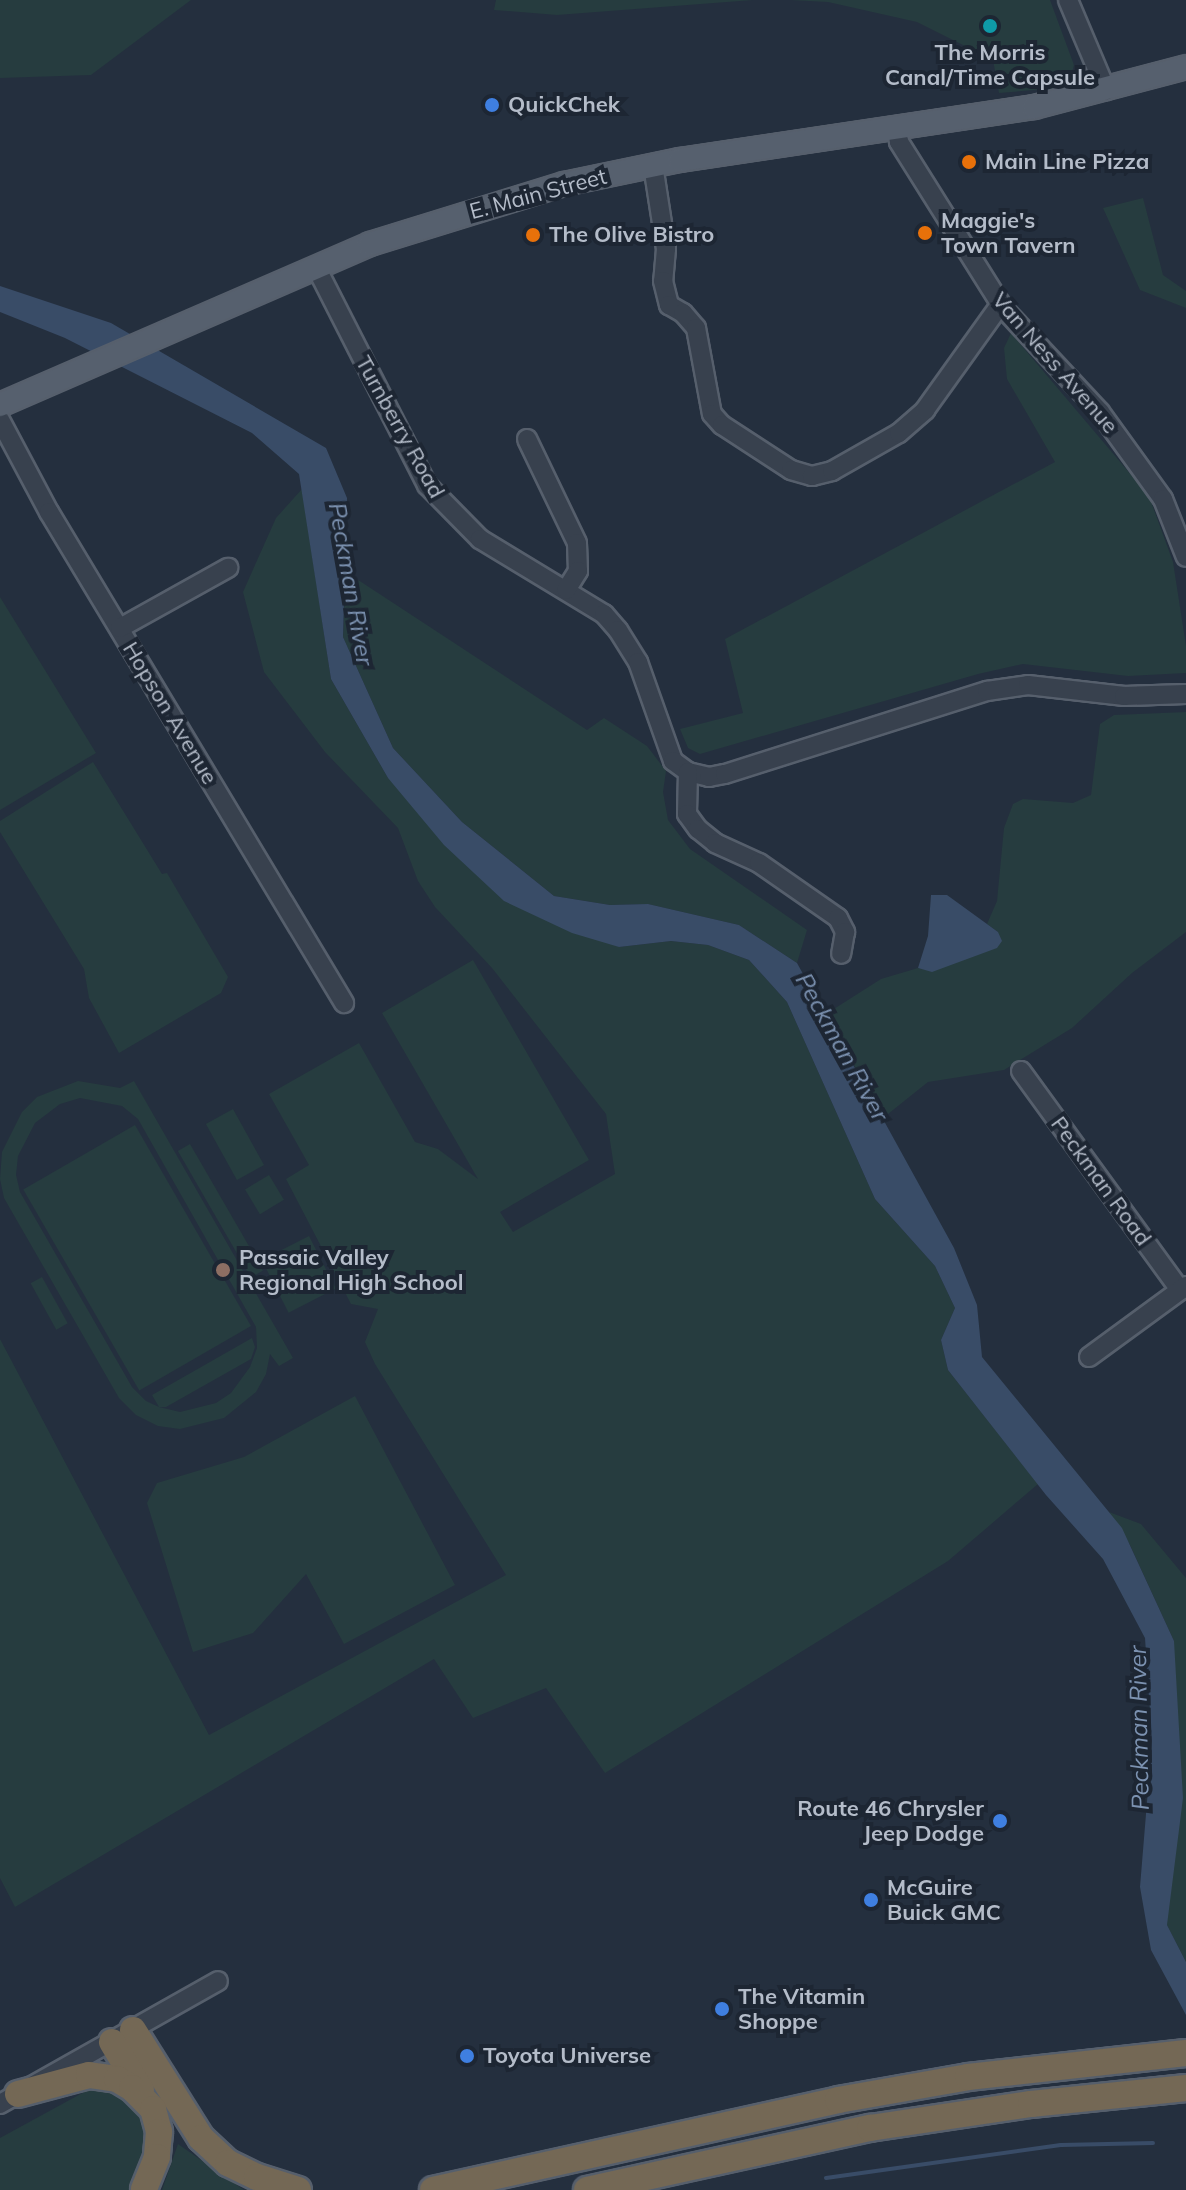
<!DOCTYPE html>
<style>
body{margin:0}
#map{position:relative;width:1186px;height:2190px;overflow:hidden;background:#242f3e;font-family:Mulish,sans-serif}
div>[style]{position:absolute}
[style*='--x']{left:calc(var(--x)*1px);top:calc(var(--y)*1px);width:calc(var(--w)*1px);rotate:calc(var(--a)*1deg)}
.green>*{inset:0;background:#263c3f;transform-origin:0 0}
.water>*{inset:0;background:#394c67}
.stream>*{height:4px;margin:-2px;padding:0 2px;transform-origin:2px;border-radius:2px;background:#394c67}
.roads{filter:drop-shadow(2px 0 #565f6c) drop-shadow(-2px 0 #565f6c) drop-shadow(0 2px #565f6c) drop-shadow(0 -2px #565f6c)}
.minor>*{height:18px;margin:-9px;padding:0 9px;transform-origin:9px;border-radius:9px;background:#38414e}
.major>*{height:22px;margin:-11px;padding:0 11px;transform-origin:11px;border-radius:11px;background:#56606e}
.highway>*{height:26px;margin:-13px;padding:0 13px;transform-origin:13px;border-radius:13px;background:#746855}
.dots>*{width:22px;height:22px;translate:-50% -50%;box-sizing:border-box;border:4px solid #1d2633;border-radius:50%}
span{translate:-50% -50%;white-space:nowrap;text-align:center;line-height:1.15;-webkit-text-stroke:8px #1d2633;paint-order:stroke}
.poi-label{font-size:22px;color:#b4bcc9;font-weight:700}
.left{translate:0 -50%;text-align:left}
.right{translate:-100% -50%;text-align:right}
.street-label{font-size:22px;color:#b4bcc9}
.water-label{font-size:24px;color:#7c92b1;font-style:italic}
</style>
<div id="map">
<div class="green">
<div style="clip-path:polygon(0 0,191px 0,91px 75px,0 78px)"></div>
<div style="clip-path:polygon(496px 0,753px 0,557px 15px,494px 10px)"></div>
<div style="clip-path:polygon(790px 0,1050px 0,1074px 65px,1070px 79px,1058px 88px,999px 93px,993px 60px,917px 22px,828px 2px)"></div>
<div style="clip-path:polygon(1143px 198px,1163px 275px,1186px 291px,1186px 308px,1140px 290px,1103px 208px)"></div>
<div style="clip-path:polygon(1011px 333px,1149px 496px,1173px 562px,1186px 646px,1186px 673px,1128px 676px,1023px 664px,978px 674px,700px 754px,688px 748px,680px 729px,743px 713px,725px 639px,1055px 462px,1007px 379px,1004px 348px)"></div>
<div style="clip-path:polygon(302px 489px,331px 679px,388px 778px,619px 947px,671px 941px,708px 945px,749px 960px,787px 1002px,875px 1199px,935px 1266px,955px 1308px,941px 1340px,948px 1370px,1038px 1484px,948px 1561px,605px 1773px,546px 1688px,473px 1718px,434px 1659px,15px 1907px,0 1878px,0 1339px,209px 1735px,506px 1575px,375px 1364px,365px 1342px,378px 1309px,351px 1304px,286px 1179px,309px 1165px,269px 1094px,359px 1043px,415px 1142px,438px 1149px,478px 1179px,382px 1013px,473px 960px,589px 1160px,500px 1212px,513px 1232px,615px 1174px,606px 1114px,492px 968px,435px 907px,418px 881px,398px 828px,325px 752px,264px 672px,243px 592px,276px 518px)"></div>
<div style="clip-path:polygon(346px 572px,587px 730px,604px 718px,647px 746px,666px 771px,663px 792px,668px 820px,690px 849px,807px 930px,797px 963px,739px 925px,648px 904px,610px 905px,554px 896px,462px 822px,393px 748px,343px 637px)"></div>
<div style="clip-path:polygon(0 597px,96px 753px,0 810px)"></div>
<div style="clip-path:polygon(1186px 712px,1186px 932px,1132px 973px,1072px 1028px,1004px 1070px,928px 1082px,883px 1118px,826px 1014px,881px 979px,918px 968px,932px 971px,998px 932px,987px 924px,997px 901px,1004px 828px,1013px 804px,1023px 799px,1073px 803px,1091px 795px,1100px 724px,1114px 715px)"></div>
<div style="clip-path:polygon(93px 762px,162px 874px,167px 873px,228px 977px,221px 993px,119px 1053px,89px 998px,84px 969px,0 832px,0 821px)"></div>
<div style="clip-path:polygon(evenodd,78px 1081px,120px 1088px,134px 1081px,293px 1358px,279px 1366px,270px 1354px,266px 1374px,256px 1392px,224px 1418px,180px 1429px,158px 1426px,136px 1415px,119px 1398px,4px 1198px,0 1179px,2px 1152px,22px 1112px,37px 1097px,78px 1081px,80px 1098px,122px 1106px,138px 1119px,256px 1327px,257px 1348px,250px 1367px,231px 1393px,216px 1403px,180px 1412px,159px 1407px,166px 1407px,251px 1359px,255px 1347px,252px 1338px,152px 1395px,159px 1407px,146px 1401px,132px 1387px,20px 1192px,16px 1175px,18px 1156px,35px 1123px,60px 1104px,80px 1098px)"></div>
<div style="left:233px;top:1109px;width:64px;height:31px;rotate:61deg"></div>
<div style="left:135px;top:1125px;width:232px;height:129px;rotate:60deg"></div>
<div style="left:190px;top:1144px;width:146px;height:14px;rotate:60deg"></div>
<div style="left:269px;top:1175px;width:29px;height:28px;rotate:59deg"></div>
<div style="left:309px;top:1236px;width:59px;height:53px;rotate:63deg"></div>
<div style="left:42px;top:1277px;width:53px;height:13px;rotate:61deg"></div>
<div style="clip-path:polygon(355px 1396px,455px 1585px,344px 1644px,306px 1574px,253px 1633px,193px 1652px,147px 1503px,157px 1483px,244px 1457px)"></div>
<div style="clip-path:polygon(1109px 1512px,1141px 1524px,1186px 1578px,1186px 1962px,1167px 1925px,1174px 1641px,1130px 1545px)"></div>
<div style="clip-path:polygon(97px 2085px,117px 2088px,144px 2106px,155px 2139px,132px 2190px,0 2190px,0 2138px)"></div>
<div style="clip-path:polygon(178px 2144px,244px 2190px,162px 2190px)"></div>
</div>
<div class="water">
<div style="clip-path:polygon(0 286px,111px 323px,326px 448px,347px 498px,343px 637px,393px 748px,462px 822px,554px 896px,610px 905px,648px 904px,739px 925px,797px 963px,954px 1248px,977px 1305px,982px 1357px,1122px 1528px,1174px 1641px,1183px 1798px,1167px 1925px,1186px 1962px,1186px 2015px,1151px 1950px,1140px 1887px,1152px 1741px,1145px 1638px,1103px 1559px,1046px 1495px,948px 1370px,941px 1340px,955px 1308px,935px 1266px,875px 1199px,787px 1002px,749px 960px,708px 945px,671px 941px,619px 947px,572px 933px,504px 901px,444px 845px,388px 778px,331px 679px,299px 474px,252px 433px,65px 338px,0 312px)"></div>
<div style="clip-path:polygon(931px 895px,947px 895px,998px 932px,1002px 941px,997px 948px,932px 972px,918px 968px,928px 936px)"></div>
</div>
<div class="stream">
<div style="--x:826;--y:2178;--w:237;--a:-8"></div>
<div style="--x:1061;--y:2145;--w:92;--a:-1.2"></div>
</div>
<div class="roads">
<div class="minor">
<div style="--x:1068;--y:0;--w:98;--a:67.1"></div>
<div style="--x:897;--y:128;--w:14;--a:82"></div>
<div style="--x:899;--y:142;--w:196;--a:57.9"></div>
<div style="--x:1003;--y:308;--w:142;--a:47"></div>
<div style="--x:1100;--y:412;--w:107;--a:54.1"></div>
<div style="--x:1163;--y:499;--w:62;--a:68.4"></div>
<div style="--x:653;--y:165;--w:85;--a:81.2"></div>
<div style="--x:666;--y:249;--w:32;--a:95"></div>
<div style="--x:663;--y:281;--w:25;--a:76"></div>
<div style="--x:669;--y:305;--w:16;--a:30"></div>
<div style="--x:683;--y:313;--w:20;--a:49"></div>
<div style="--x:696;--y:328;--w:87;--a:79.5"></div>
<div style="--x:712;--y:414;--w:15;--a:48"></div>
<div style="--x:722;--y:425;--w:82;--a:33.1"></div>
<div style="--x:791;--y:470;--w:22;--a:16"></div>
<div style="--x:812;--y:476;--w:21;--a:-14"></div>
<div style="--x:832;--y:471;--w:77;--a:-29.6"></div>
<div style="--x:899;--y:433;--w:35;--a:-41"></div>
<div style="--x:925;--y:410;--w:130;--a:-54.4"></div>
<div style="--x:316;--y:267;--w:245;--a:63"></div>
<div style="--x:427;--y:485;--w:76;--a:45.5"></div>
<div style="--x:480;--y:539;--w:145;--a:31.2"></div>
<div style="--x:604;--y:614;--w:21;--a:49"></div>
<div style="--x:618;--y:630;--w:38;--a:58"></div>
<div style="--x:638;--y:662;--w:105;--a:70.5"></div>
<div style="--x:673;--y:761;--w:19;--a:36"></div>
<div style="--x:688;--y:772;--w:22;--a:13"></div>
<div style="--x:709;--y:777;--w:16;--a:-11"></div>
<div style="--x:725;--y:774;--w:275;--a:-17.6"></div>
<div style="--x:987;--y:691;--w:41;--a:-8.3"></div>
<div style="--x:1028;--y:685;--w:97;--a:6.5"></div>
<div style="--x:1124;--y:696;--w:62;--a:-1.8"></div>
<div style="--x:0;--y:420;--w:104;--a:62"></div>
<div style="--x:49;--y:512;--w:573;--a:59"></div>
<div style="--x:527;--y:439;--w:115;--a:64.3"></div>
<div style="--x:577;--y:543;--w:28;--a:88"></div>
<div style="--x:578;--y:571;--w:22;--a:122"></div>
<div style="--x:120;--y:628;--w:124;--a:-29.1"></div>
<div style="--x:688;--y:772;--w:42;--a:91.4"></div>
<div style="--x:687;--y:814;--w:19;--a:54"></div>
<div style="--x:698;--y:829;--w:22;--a:39"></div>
<div style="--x:715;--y:843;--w:48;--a:24.4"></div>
<div style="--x:759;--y:863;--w:96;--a:34.8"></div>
<div style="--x:838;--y:918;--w:16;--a:63"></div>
<div style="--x:845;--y:932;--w:22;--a:100"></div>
<div style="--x:1021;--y:1071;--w:271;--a:54"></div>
<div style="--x:1089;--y:1357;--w:120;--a:-36.2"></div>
<div style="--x:0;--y:2104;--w:250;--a:-29.4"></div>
</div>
<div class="major">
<div style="--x:0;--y:405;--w:404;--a:-23.5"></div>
<div style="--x:370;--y:244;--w:203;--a:-17.2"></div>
<div style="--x:564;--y:184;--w:118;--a:-11.7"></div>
<div style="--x:680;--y:160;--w:358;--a:-8.5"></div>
<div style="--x:1034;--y:107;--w:157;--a:-14.7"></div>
</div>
<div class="highway">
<div style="--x:133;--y:2030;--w:128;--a:57.8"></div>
<div style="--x:201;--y:2138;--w:37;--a:43"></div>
<div style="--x:228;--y:2163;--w:32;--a:26"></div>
<div style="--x:257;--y:2177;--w:43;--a:17.6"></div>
<div style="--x:112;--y:2042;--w:56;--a:58.9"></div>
<div style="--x:18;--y:2094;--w:73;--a:-15"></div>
<div style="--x:89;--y:2075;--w:28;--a:8"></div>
<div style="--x:117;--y:2079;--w:17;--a:31"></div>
<div style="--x:132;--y:2088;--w:30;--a:45"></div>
<div style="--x:153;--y:2109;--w:24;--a:75"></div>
<div style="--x:159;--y:2132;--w:25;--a:95"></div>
<div style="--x:157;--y:2157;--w:35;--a:112"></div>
<div style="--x:433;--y:2190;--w:415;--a:-12.5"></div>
<div style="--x:838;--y:2100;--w:132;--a:-10"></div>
<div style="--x:968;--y:2077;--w:219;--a:-6.3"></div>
<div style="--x:587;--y:2190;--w:290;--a:-12.4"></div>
<div style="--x:870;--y:2128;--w:163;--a:-8.5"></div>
<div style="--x:1031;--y:2104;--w:156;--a:-5.9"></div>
</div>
</div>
<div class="dots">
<div style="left:990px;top:26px;background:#0f9aa8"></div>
<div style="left:492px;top:105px;background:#3f7fe0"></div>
<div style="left:969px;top:162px;background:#e8710a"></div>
<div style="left:925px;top:233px;background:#e8710a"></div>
<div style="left:533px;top:235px;background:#e8710a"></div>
<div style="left:223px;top:1270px;background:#8d6e63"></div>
<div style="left:1000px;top:1821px;background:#3f7fe0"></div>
<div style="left:871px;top:1900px;background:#3f7fe0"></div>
<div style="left:722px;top:2009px;background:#3f7fe0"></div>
<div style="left:467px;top:2056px;background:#3f7fe0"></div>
</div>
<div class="poi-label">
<span style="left:990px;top:65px">The Morris<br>Canal/Time Capsule</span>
<span class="left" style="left:508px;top:105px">QuickChek</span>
<span class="left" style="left:985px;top:162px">Main Line Pizza</span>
<span class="left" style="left:941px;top:233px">Maggie's<br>Town Tavern</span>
<span class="left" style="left:549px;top:235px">The Olive Bistro</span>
<span class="left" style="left:239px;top:1270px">Passaic Valley<br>Regional High School</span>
<span class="right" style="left:984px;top:1821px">Route 46 Chrysler<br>Jeep Dodge</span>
<span class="left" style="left:887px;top:1900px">McGuire<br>Buick GMC</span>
<span class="left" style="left:738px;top:2009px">The Vitamin<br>Shoppe</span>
<span class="left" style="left:483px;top:2056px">Toyota Universe</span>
</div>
<div class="street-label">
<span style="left:538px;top:194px;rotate:-15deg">E. Main Street</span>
<span style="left:1055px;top:363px;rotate:49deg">Van Ness Avenue</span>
<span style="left:400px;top:427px;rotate:61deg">Turnberry Road</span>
<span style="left:170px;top:713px;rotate:59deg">Hopson Avenue</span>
<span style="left:1101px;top:1181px;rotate:54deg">Peckman Road</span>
</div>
<div class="water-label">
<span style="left:351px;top:584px;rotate:80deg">Peckman River</span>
<span style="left:842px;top:1047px;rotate:61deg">Peckman River</span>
<span style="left:1139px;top:1728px;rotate:-91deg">Peckman River</span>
</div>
</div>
